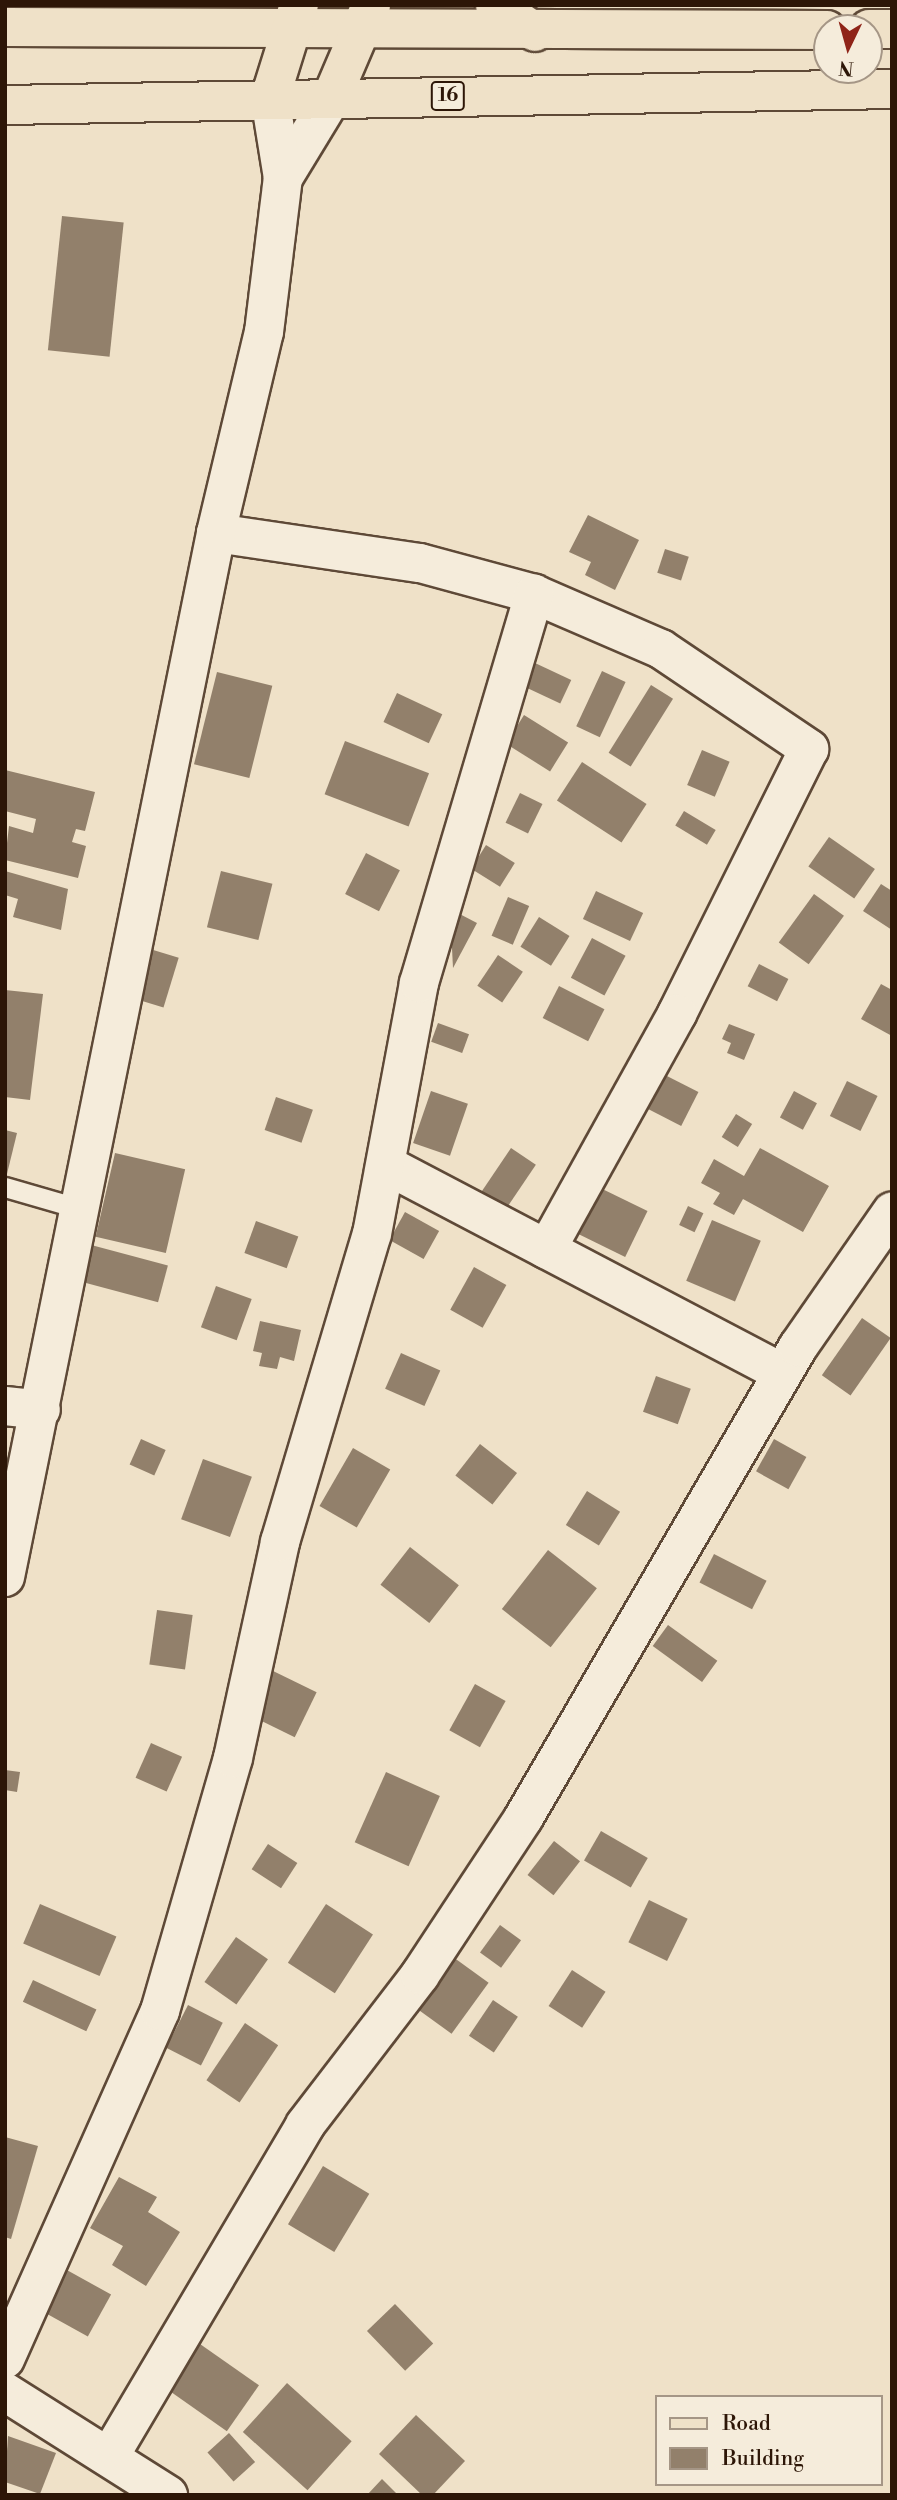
<!DOCTYPE html>
<style>
body{margin:0}
#map{position:relative;width:897px;height:2500px;overflow:hidden;background:#efe1c8;font-family:"Libre Bodoni",serif}
div>[style]{position:absolute}
[style*='--x']{left:calc(var(--x)*1px);top:calc(var(--y)*1px);width:calc(var(--w)*1px);rotate:calc(var(--a)*1deg)}
.building>*{inset:0;background:#92806b;transform-origin:0 0}
.roads{filter:drop-shadow(2px 0 #5e4937) drop-shadow(-2px 0 #5e4937) drop-shadow(0 2px #5e4937) drop-shadow(0 -2px #5e4937)}
.service>*{height:19px;margin:-9.5px;padding:0 9.5px;transform-origin:9.5px;border-radius:9.5px;background:#f5ecdb}
.minor>*{height:38px;margin:-19px;padding:0 19px;transform-origin:19px;border-radius:19px;background:#f5ecdb}
.primary>*{height:38px;margin:-19px;padding:0 19px;transform-origin:19px;border-radius:19px;background:#efe1c8}
.trunk>*{height:38px;margin:-19px;padding:0 19px;transform-origin:19px;border-radius:19px;background:#efe1c8}
span{translate:-50% -50%;white-space:nowrap;text-align:center;line-height:1.15;-webkit-text-stroke:7px #f5ecdb;paint-order:stroke}
.shield-label span{padding:2px 5px;background:#f5ecdb;border:2px solid;border-radius:5px;-webkit-text-stroke-width:0}
.shield-label{font-size:19px;color:#2d1607;font-weight:700}
.frame{position:absolute;inset:0;border:7px solid #2d1607;pointer-events:none}
.legend{position:absolute;left:655px;top:2395px;width:228px;height:91px;box-sizing:border-box;background:#f5ecdb;border:2px solid #a59686;margin:0;padding:9px 12px;list-style:none;font-size:21px;color:#2d1607}
.legend li{display:flex;align-items:center;gap:14px;height:35px}
.legend b{width:35px;border:2px solid #a59686}
.north{position:absolute;left:813px;top:14px;width:70px;height:70px;box-sizing:border-box;background:#f5ecdb;border:2px solid #a59686;border-radius:50%;rotate:185deg;font-size:19px;font-weight:700;line-height:28px;text-align:center;color:#2d1607}
.north::after{content:'';display:block;margin:auto;width:24px;height:32px;background:#8f2418;clip-path:polygon(50% 0,100% 100%,50% 72%,0 100%)}
</style>
<div id="map">
<div class="building">
<div style="left:62px;top:216px;width:62px;height:135px;rotate:6deg"></div>
<div style="clip-path:polygon(588px 515px,639px 540px,615px 590px,585px 575px,591px 562px,569px 552px)"></div>
<div style="left:665px;top:549px;width:25px;height:25px;rotate:18deg"></div>
<div style="left:535px;top:663px;width:40px;height:26px;rotate:25deg"></div>
<div style="left:602px;top:671px;width:26px;height:61px;rotate:25deg"></div>
<div style="left:217px;top:672px;width:57px;height:95px;rotate:14deg"></div>
<div style="left:651px;top:685px;width:26px;height:80px;rotate:32deg"></div>
<div style="left:397px;top:693px;width:50px;height:32px;rotate:25deg"></div>
<div style="left:524px;top:715px;width:52px;height:34px;rotate:32deg"></div>
<div style="left:345px;top:741px;width:90px;height:57px;rotate:21deg"></div>
<div style="left:702px;top:750px;width:30px;height:38px;rotate:23deg"></div>
<div style="left:582px;top:762px;width:77px;height:46px;rotate:33deg"></div>
<div style="clip-path:polygon(5px 770px,95px 792px,85px 831px,76px 829px,72px 842px,86px 846px,78px 878px,5px 860px,9px 826px,33px 833px,36px 819px,5px 811px)"></div>
<div style="left:520px;top:793px;width:25px;height:33px;rotate:26deg"></div>
<div style="left:684px;top:811px;width:37px;height:17px;rotate:31deg"></div>
<div style="left:829px;top:837px;width:56px;height:36px;rotate:35deg"></div>
<div style="left:486px;top:845px;width:34px;height:28px;rotate:32deg"></div>
<div style="left:366px;top:853px;width:38px;height:46px;rotate:27deg"></div>
<div style="clip-path:polygon(5px 871px,68px 889px,61px 930px,13px 917px,18px 899px,5px 895px)"></div>
<div style="left:221px;top:871px;width:53px;height:58px;rotate:14deg"></div>
<div style="clip-path:polygon(881px 884px,892px 891px,892px 930px,863px 911px)"></div>
<div style="left:596px;top:891px;width:52px;height:31px;rotate:25deg"></div>
<div style="left:814px;top:894px;width:37px;height:60px;rotate:36deg"></div>
<div style="left:508px;top:897px;width:23px;height:42px;rotate:23deg"></div>
<div style="clip-path:polygon(450px 909px,477px 923px,453px 968px)"></div>
<div style="left:539px;top:917px;width:36px;height:35px;rotate:32deg"></div>
<div style="left:592px;top:938px;width:38px;height:45px;rotate:28deg"></div>
<div style="left:150px;top:949px;width:30px;height:52px;rotate:17deg"></div>
<div style="left:498px;top:955px;width:30px;height:37px;rotate:34deg"></div>
<div style="left:759px;top:964px;width:33px;height:25px;rotate:27deg"></div>
<div style="clip-path:polygon(881px 984px,892px 990px,892px 1036px,861px 1019px)"></div>
<div style="left:559px;top:986px;width:51px;height:36px;rotate:27deg"></div>
<div style="clip-path:polygon(5px 990px,43px 994px,30px 1100px,5px 1097px)"></div>
<div style="left:438px;top:1023px;width:33px;height:20px;rotate:20deg"></div>
<div style="clip-path:polygon(729px 1024px,755px 1034px,744px 1060px,727px 1053px,731px 1043px,722px 1039px)"></div>
<div style="left:661px;top:1073px;width:42px;height:38px;rotate:27deg"></div>
<div style="left:847px;top:1081px;width:34px;height:39px;rotate:26deg"></div>
<div style="left:431px;top:1091px;width:39px;height:55px;rotate:19deg"></div>
<div style="left:794px;top:1091px;width:26px;height:30px;rotate:28deg"></div>
<div style="left:276px;top:1097px;width:39px;height:35px;rotate:19deg"></div>
<div style="left:736px;top:1114px;width:19px;height:27px;rotate:32deg"></div>
<div style="clip-path:polygon(5px 1130px,17px 1133px,6px 1178px,5px 1178px)"></div>
<div style="left:511px;top:1148px;width:30px;height:57px;rotate:34deg"></div>
<div style="clip-path:polygon(760px 1148px,829px 1186px,803px 1232px,743px 1199px,734px 1215px,713px 1204px,720px 1193px,701px 1183px,714px 1159px,744px 1176px)"></div>
<div style="left:115px;top:1153px;width:72px;height:86px;rotate:13deg"></div>
<div style="left:590px;top:1183px;width:64px;height:51px;rotate:26deg"></div>
<div style="left:688px;top:1206px;width:17px;height:21px;rotate:25deg"></div>
<div style="left:405px;top:1212px;width:39px;height:32px;rotate:29deg"></div>
<div style="left:712px;top:1220px;width:53px;height:66px;rotate:23deg"></div>
<div style="left:256px;top:1221px;width:45px;height:34px;rotate:20deg"></div>
<div style="left:80px;top:1242px;width:91px;height:38px;rotate:15deg"></div>
<div style="left:474px;top:1267px;width:37px;height:49px;rotate:29deg"></div>
<div style="left:216px;top:1286px;width:38px;height:44px;rotate:20deg"></div>
<div style="left:862px;top:1318px;width:35px;height:70px;rotate:35deg"></div>
<div style="clip-path:polygon(260px 1321px,301px 1330px,294px 1361px,280px 1357px,277px 1369px,259px 1366px,262px 1353px,253px 1351px)"></div>
<div style="left:401px;top:1353px;width:43px;height:39px;rotate:24deg"></div>
<div style="left:656px;top:1376px;width:37px;height:38px;rotate:20deg"></div>
<div style="left:141px;top:1439px;width:27px;height:28px;rotate:24deg"></div>
<div style="left:774px;top:1439px;width:37px;height:37px;rotate:29deg"></div>
<div style="left:480px;top:1444px;width:47px;height:40px;rotate:38deg"></div>
<div style="left:353px;top:1448px;width:43px;height:67px;rotate:30deg"></div>
<div style="left:203px;top:1459px;width:52px;height:64px;rotate:20deg"></div>
<div style="left:587px;top:1491px;width:39px;height:40px;rotate:32deg"></div>
<div style="left:410px;top:1547px;width:62px;height:48px;rotate:38deg"></div>
<div style="left:548px;top:1550px;width:62px;height:75px;rotate:38deg"></div>
<div style="left:714px;top:1554px;width:59px;height:32px;rotate:27deg"></div>
<div style="left:157px;top:1610px;width:36px;height:55px;rotate:8deg"></div>
<div style="left:668px;top:1625px;width:61px;height:26px;rotate:36deg"></div>
<div style="left:269px;top:1669px;width:53px;height:50px;rotate:26deg"></div>
<div style="left:475px;top:1684px;width:35px;height:53px;rotate:29deg"></div>
<div style="left:151px;top:1743px;width:34px;height:38px;rotate:24deg"></div>
<div style="clip-path:polygon(5px 1770px,20px 1772px,17px 1792px,5px 1790px)"></div>
<div style="left:386px;top:1772px;width:59px;height:77px;rotate:24deg"></div>
<div style="left:601px;top:1831px;width:54px;height:34px;rotate:30deg"></div>
<div style="left:554px;top:1841px;width:33px;height:43px;rotate:38deg"></div>
<div style="left:268px;top:1844px;width:35px;height:30px;rotate:33deg"></div>
<div style="left:649px;top:1900px;width:43px;height:47px;rotate:26deg"></div>
<div style="left:40px;top:1904px;width:83px;height:43px;rotate:23deg"></div>
<div style="left:326px;top:1904px;width:56px;height:70px;rotate:33deg"></div>
<div style="left:500px;top:1925px;width:26px;height:34px;rotate:36deg"></div>
<div style="left:236px;top:1937px;width:39px;height:55px;rotate:35deg"></div>
<div style="left:453px;top:1957px;width:44px;height:63px;rotate:36deg"></div>
<div style="left:572px;top:1970px;width:40px;height:43px;rotate:33deg"></div>
<div style="left:33px;top:1980px;width:70px;height:24px;rotate:25deg"></div>
<div style="left:493px;top:2000px;width:30px;height:43px;rotate:34deg"></div>
<div style="left:188px;top:2005px;width:39px;height:48px;rotate:27deg"></div>
<div style="left:245px;top:2023px;width:40px;height:69px;rotate:34deg"></div>
<div style="clip-path:polygon(5px 2137px,38px 2146px,11px 2239px,5px 2237px)"></div>
<div style="left:323px;top:2166px;width:54px;height:68px;rotate:31deg"></div>
<div style="clip-path:polygon(119px 2177px,157px 2197px,148px 2212px,180px 2232px,146px 2286px,112px 2265px,123px 2246px,90px 2228px)"></div>
<div style="left:56px;top:2264px;width:63px;height:48px;rotate:29deg"></div>
<div style="left:395px;top:2304px;width:55px;height:39px;rotate:46deg"></div>
<div style="left:200px;top:2344px;width:72px;height:56px;rotate:35deg"></div>
<div style="left:287px;top:2383px;width:87px;height:66px;rotate:42deg"></div>
<div style="clip-path:polygon(416px 2415px,465px 2461px,433px 2495px,422px 2495px,379px 2454px)"></div>
<div style="left:229px;top:2433px;width:39px;height:29px;rotate:48deg"></div>
<div style="clip-path:polygon(8px 2436px,56px 2453px,40px 2494px,5px 2482px)"></div>
<div style="clip-path:polygon(382px 2479px,398px 2495px,367px 2495px)"></div>
</div>
<div class="roads">
<div class="service">
<div style="--x:5;--y:1187;--w:79;--a:16.1"></div>
</div>
<div class="minor">
<div style="--x:283;--y:178;--w:92;--a:-58.7"></div>
<div style="--x:216;--y:533;--w:206;--a:8.4"></div>
<div style="--x:420;--y:563;--w:118;--a:15.2"></div>
<div style="--x:534;--y:594;--w:138;--a:23.4"></div>
<div style="--x:661;--y:649;--w:179;--a:34"></div>
<div style="--x:809;--y:749;--w:296;--a:116.5"></div>
<div style="--x:677;--y:1014;--w:269;--a:119"></div>
<div style="--x:388;--y:1166;--w:445;--a:27.7"></div>
<div style="--x:5;--y:1406;--w:36;--a:6"></div>
<div style="--x:5;--y:1577;--w:1065;--a:-78.57"></div>
<div style="--x:216;--y:533;--w:207;--a:-76.6"></div>
<div style="--x:264;--y:332;--w:155;--a:-83"></div>
<div style="--x:283;--y:178;--w:81;--a:-99.2"></div>
<div style="--x:5;--y:2359;--w:381;--a:-66"></div>
<div style="--x:160;--y:2011;--w:263;--a:-73.9"></div>
<div style="--x:233;--y:1758;--w:221;--a:-77.7"></div>
<div style="--x:280;--y:1542;--w:321;--a:-73.4"></div>
<div style="--x:372;--y:1234;--w:255;--a:-79.4"></div>
<div style="--x:419;--y:983;--w:406;--a:-73.5"></div>
<div style="--x:5;--y:2392;--w:193;--a:32.3"></div>
<div style="--x:109;--y:2457;--w:386;--a:-59.4"></div>
<div style="--x:305;--y:2125;--w:189;--a:-52.5"></div>
<div style="--x:420;--y:1975;--w:189;--a:-56.6"></div>
<div style="--x:524;--y:1817;--w:544;--a:-59.76"></div>
<div style="--x:798;--y:1347;--w:165;--a:-55.2"></div>
</div>
<div class="primary">
<div style="--x:495;--y:5;--w:48;--a:34"></div>
</div>
<div class="trunk">
<div style="--x:5;--y:27;--w:822;--a:0.21"></div>
<div style="--x:869;--y:29;--w:23;--a:0"></div>
<div style="--x:270;--y:98;--w:97;--a:-72.7"></div>
<div style="--x:331;--y:99;--w:102;--a:-66.9"></div>
<div style="--x:5;--y:105;--w:887;--a:-1.03"></div>
</div>
</div>
<div class="shield-label">
<span style="left:448px;top:96px">16</span>
</div>
<div class="frame"></div>
<ul class="legend">
<li><b style="height:9px;background:#efe1c8"></b>Road</li>
<li><b style="height:19px;background:#92806b"></b>Building</li>
</ul>
<div class="north">N</div>
</div>
